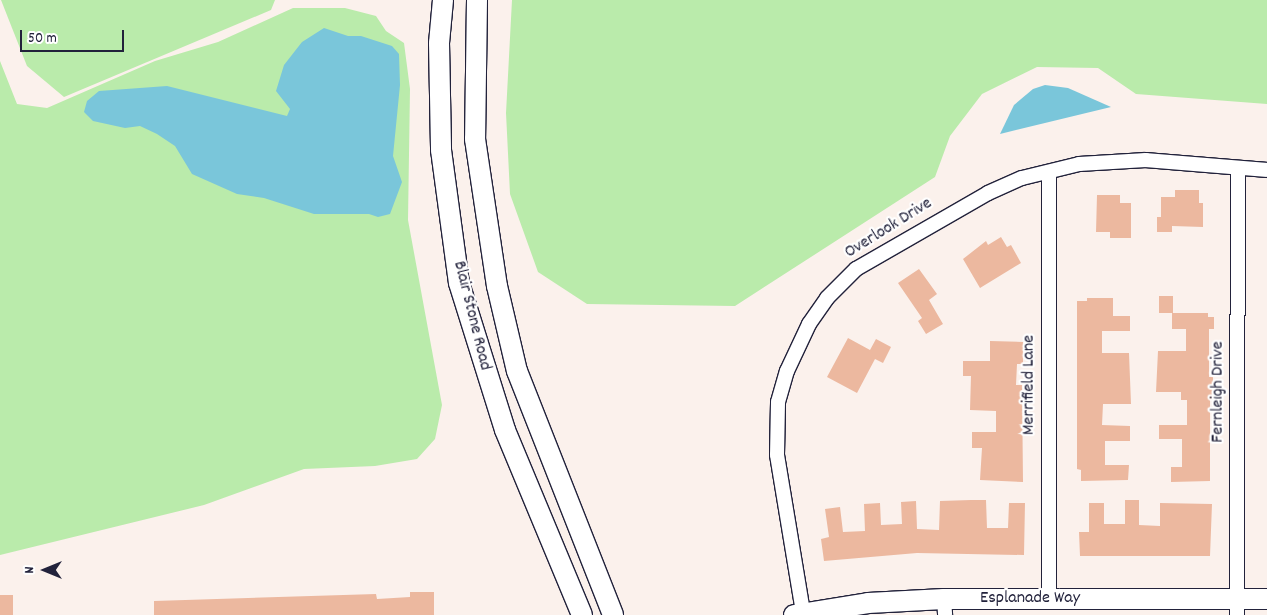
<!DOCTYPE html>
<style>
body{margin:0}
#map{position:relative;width:1267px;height:615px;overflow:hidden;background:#fbf1ec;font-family:Dekko,sans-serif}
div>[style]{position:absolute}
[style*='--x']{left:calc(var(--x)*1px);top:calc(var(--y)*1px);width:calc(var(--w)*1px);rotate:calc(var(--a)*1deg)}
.green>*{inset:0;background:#baebab}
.water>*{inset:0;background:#7ac6da}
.building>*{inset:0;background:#ecb89f;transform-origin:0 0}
.roads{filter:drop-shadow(1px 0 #22223b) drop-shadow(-1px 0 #22223b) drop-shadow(0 1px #22223b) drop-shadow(0 -1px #22223b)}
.street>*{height:14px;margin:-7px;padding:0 7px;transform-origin:7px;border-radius:7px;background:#fff}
.secondary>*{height:20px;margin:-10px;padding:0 10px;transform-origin:10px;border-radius:10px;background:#fff}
span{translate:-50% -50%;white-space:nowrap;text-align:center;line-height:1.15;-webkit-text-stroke:4.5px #fff;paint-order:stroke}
.street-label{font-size:18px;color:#22223b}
.north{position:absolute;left:20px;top:545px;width:50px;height:50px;-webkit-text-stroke:4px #fff;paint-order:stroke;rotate:270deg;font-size:14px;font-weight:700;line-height:20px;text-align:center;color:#22223b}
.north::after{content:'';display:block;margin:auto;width:18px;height:22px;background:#22223b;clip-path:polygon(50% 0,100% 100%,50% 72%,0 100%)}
.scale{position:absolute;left:20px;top:30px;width:104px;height:22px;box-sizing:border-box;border:2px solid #22223b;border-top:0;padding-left:6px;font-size:15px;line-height:18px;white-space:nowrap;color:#22223b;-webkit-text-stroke:4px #fff;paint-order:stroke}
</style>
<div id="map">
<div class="green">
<div style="clip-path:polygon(1px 0,275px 0,271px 10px,64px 97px,27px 66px)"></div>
<div style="clip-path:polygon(512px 0,1267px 0,1267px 104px,1136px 94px,1098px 68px,1037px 67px,982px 94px,950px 136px,935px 177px,735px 306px,587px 304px,538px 272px,510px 194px,506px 113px)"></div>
<div style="clip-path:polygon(293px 8px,345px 8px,376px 16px,386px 31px,404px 43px,410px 89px,408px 220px,442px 405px,435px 439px,417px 459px,375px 466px,304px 469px,204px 505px,0 555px,0 61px,17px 104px,47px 108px,155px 61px,218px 42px)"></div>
</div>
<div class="water">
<div style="clip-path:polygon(324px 28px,348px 36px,361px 36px,392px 46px,399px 54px,400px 85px,393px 156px,402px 182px,390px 214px,378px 217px,369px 214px,314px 214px,264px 198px,237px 194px,192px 174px,175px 146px,157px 134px,140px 126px,125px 128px,93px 121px,84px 112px,87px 101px,99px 91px,167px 86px,287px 116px,290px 109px,276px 91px,284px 65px,302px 42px)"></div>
<div style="clip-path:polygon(1045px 85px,1068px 88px,1111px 107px,1000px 134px,1014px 105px,1033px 89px)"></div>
</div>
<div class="building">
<div style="clip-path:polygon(1175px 190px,1199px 190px,1199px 203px,1203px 203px,1203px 227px,1172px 226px,1172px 232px,1157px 232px,1157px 217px,1161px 217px,1161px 197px,1175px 197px)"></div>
<div style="clip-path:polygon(1097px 195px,1120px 195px,1120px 203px,1131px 203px,1131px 238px,1110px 238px,1110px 232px,1096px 232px)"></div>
<div style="clip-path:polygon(1001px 237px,1007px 247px,1011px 245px,1021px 263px,980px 288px,963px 259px,986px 241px,988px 245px)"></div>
<div style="clip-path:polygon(919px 269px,937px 294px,929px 300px,943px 324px,926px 334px,918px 321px,922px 318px,898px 283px)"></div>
<div style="left:1159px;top:296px;width:14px;height:17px"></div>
<div style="clip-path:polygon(1087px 298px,1113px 298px,1113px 316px,1130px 316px,1130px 331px,1102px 331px,1102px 353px,1129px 353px,1131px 404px,1103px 404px,1102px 425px,1130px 426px,1130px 441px,1105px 441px,1105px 465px,1129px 465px,1128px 480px,1081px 481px,1081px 470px,1077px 469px,1077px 301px,1087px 301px)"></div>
<div style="clip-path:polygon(1172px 313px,1208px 313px,1208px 317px,1214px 317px,1214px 329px,1209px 329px,1209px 377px,1213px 377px,1213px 400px,1210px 400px,1210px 481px,1171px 482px,1171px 467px,1182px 467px,1182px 439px,1159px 439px,1159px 425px,1187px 425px,1187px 400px,1181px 400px,1181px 392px,1156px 392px,1158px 351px,1186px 351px,1186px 329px,1172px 329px)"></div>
<div style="clip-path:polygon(848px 338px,870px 350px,876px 339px,891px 347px,883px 363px,875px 359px,857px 393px,827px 377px)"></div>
<div style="clip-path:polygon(990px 341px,1023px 342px,1023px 364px,1017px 364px,1016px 385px,1022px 385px,1023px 482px,980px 480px,982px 448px,972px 448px,972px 432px,996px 432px,996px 411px,970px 410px,971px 376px,963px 376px,963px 361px,990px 361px)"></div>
<div style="clip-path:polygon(971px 500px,986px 500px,987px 528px,1008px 528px,1009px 503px,1025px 503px,1024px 555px,917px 553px,824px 561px,821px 539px,829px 537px,825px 509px,840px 507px,843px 532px,865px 531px,864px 504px,880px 503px,881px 525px,902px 524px,901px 502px,916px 501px,917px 529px,939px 530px,940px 501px)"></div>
<div style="clip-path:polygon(1125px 500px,1139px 500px,1139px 525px,1160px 526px,1160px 503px,1212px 504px,1210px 556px,1080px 556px,1079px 532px,1089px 532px,1089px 503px,1104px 503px,1104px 524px,1125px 524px)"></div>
<div style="clip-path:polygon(410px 592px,434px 592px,434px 615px,154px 615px,154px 601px,376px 594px,377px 599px,410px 597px)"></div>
<div style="left:0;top:595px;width:13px;height:20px"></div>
</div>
<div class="roads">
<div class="street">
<div style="--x:1049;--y:172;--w:426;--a:90"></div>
<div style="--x:944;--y:599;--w:16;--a:86"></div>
<div style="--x:803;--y:612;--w:159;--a:-99.4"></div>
<div style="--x:777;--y:455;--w:53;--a:-88.9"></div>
<div style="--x:778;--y:402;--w:32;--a:-74"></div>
<div style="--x:787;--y:371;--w:52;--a:-64.9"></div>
<div style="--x:809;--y:324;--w:32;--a:-55"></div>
<div style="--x:827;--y:298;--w:41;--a:-45"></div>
<div style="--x:856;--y:269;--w:152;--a:-29.9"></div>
<div style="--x:988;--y:193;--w:37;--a:-24"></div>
<div style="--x:1022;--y:178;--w:59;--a:-13.8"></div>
<div style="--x:1079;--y:164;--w:67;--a:-3.4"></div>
<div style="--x:1146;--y:160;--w:121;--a:4.7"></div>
<div style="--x:1237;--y:615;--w:446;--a:-89.9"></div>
</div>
<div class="secondary">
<div style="--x:443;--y:0;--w:43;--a:95.3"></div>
<div style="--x:439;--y:43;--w:107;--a:88.9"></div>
<div style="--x:441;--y:150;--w:134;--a:82.3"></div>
<div style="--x:459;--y:283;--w:154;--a:72.6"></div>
<div style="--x:505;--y:430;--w:200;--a:67.4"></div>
<div style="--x:477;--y:0;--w:139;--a:90.8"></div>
<div style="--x:475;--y:139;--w:149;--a:81.5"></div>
<div style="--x:497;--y:286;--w:87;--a:76.8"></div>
<div style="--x:517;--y:371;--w:262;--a:68.5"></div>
<div style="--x:794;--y:615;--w:75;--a:-9.2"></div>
<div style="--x:868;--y:603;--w:76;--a:-3"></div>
<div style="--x:944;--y:599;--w:323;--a:0"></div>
</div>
</div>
<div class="street-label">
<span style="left:889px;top:229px;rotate:-32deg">Overlook Drive</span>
<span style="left:471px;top:316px;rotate:76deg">Blair Stone Road</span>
<span style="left:1030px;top:385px;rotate:-90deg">Merrifield Lane</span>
<span style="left:1219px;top:392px;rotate:-90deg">Fernleigh Drive</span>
<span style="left:1030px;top:599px">Esplanade Way</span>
</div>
<div class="north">N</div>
<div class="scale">50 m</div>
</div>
